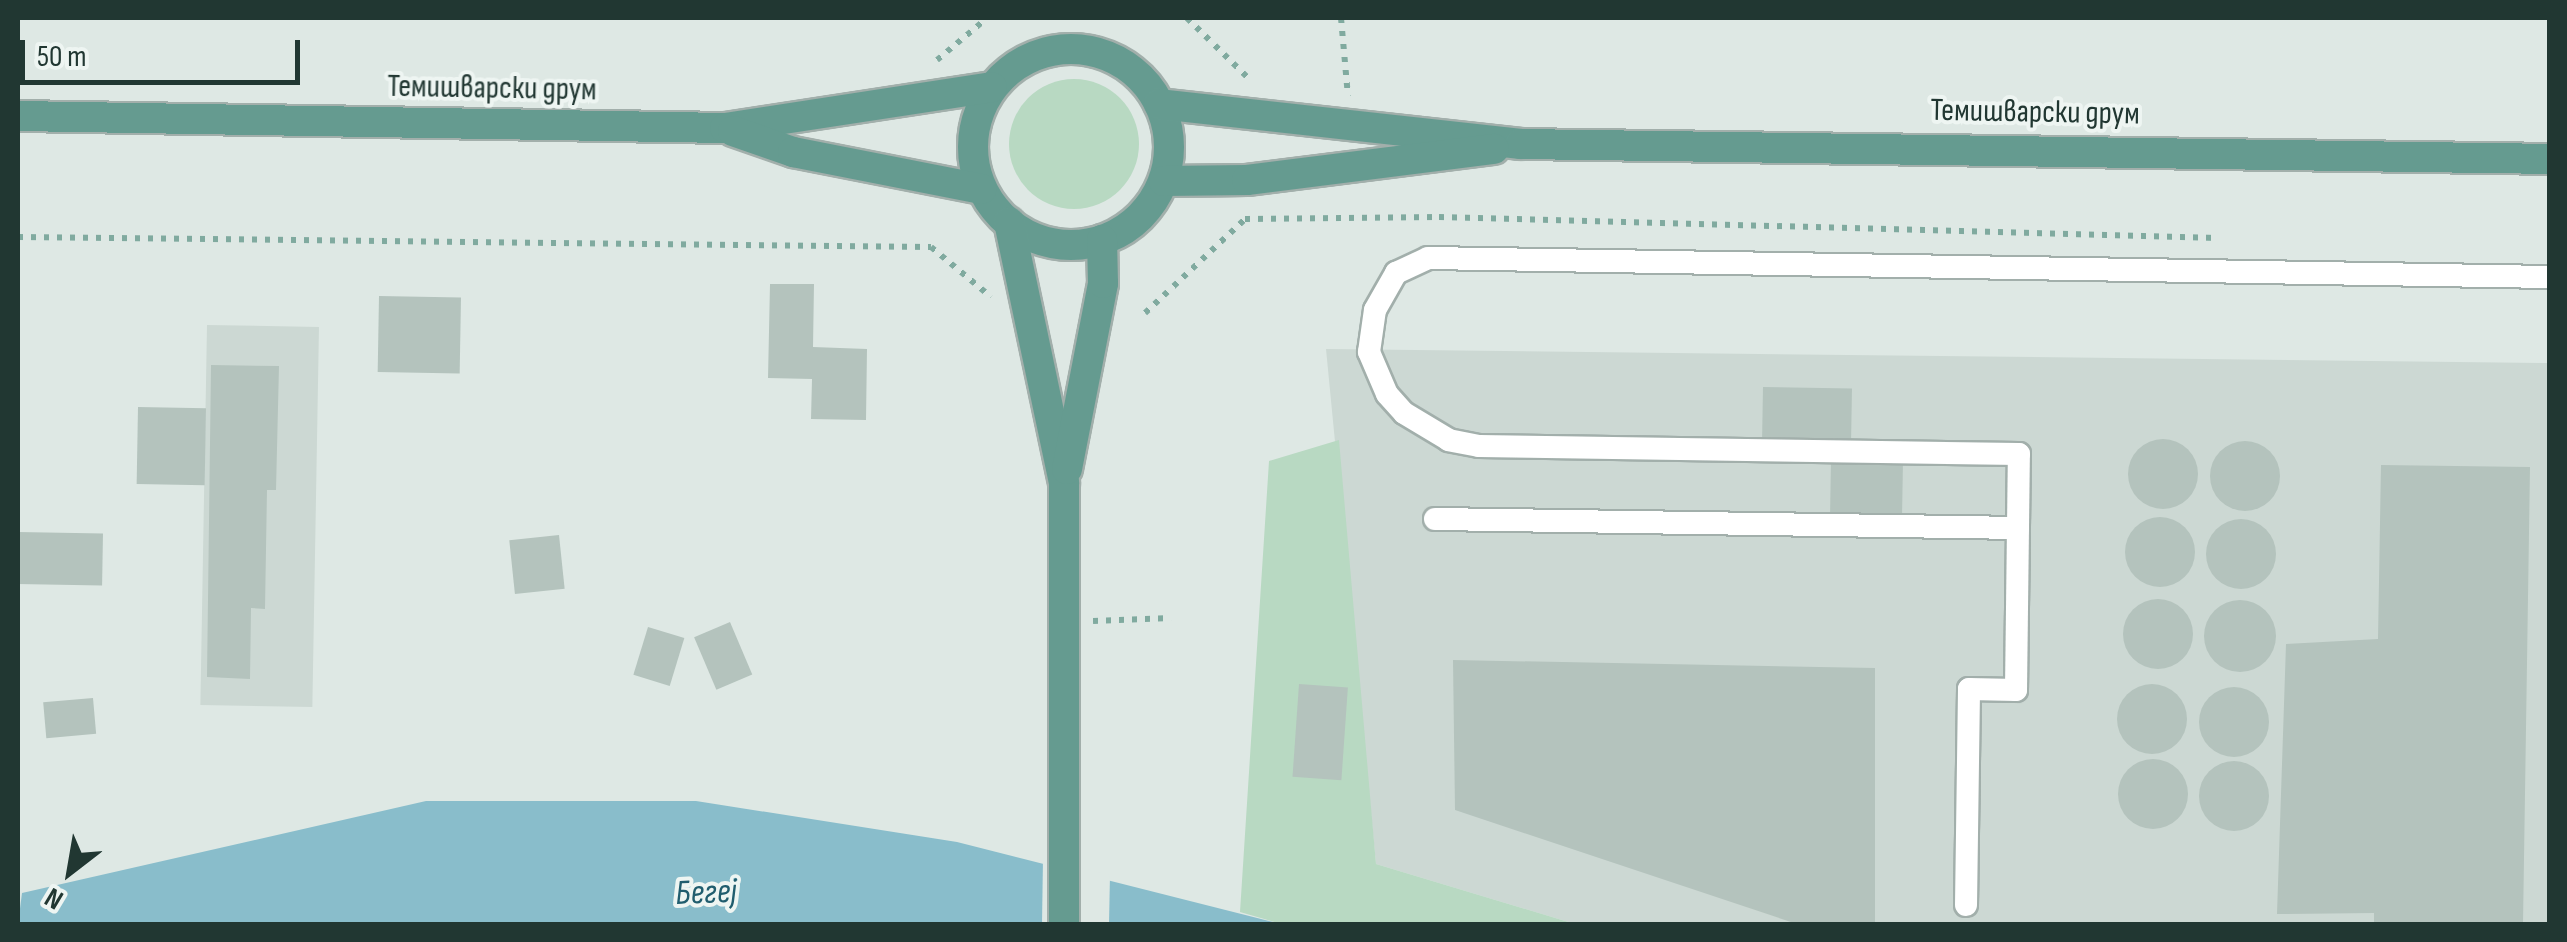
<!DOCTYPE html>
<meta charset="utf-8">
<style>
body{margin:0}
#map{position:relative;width:2567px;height:942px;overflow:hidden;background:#dee8e4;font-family:"Sofia Sans Condensed",sans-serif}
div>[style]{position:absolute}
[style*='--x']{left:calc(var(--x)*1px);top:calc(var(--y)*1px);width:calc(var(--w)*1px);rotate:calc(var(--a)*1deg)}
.built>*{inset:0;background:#ccd8d3;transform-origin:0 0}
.green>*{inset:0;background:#b8d9c2}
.round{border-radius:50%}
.water>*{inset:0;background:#89bdcb}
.pier>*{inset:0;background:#dee8e4}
.building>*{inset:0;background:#b4c3bd;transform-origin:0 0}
.path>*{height:6px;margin-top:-3px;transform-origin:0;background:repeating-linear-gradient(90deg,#80aa9f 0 5px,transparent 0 13px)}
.roads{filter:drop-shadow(2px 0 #a2afab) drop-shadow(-2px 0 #a2afab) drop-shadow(0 2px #a2afab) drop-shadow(0 -2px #a2afab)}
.lane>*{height:22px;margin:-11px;padding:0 11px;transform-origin:11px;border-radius:11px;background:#fff}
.primary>*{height:30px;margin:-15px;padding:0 15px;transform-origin:15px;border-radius:15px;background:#659b90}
.primary>.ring{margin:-15px;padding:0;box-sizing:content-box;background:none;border:30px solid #659b90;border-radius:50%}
span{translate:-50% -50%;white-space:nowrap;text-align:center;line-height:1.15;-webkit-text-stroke:8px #eef5f2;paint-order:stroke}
.street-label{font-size:32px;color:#213732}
.water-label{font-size:35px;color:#205d6e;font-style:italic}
.frame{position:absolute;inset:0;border:20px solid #213732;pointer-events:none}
.north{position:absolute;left:20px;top:822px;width:100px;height:100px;-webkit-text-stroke:8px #eef5f2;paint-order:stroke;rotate:211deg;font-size:28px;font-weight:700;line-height:40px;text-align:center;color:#213732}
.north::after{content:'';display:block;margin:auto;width:35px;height:45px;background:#213732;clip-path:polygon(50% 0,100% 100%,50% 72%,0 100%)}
.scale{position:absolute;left:20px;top:40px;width:280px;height:45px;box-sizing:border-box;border:5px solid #213732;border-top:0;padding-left:12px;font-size:30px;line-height:35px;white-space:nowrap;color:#213732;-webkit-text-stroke:8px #eef5f2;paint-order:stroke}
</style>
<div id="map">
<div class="built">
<div style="left:207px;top:325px;width:112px;height:380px;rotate:1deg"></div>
<div style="clip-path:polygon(1326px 349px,2549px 363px,2549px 924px,1575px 924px,1376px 864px)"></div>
</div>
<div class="green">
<div class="round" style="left:1009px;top:79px;width:130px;height:130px"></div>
<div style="clip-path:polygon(1339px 440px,1376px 864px,1575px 924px,1281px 924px,1240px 912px,1269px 461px)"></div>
</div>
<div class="water">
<div style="clip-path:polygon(426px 801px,696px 801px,957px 842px,1281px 924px,18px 924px,22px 893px)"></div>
</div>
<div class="pier">
<div style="clip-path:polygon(1043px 858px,1110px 875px,1109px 924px,1042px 924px)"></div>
</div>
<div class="building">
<div style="clip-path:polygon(770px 284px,814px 284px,813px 347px,867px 349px,866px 420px,811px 419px,812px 379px,768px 378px)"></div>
<div style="left:379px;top:296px;width:82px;height:76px;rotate:1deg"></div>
<div style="clip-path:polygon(211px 365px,279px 366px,276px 490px,267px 490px,265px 609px,251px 608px,250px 679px,207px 677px)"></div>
<div style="left:1763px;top:387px;width:89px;height:54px;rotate:1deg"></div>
<div style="left:138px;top:407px;width:68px;height:77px;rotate:1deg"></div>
<div class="round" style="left:2128px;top:439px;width:70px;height:70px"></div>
<div class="round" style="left:2210px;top:441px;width:70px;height:70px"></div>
<div style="left:1831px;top:460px;width:72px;height:55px;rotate:1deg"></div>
<div style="clip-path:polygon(2381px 465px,2530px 467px,2523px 924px,2374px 924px,2374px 913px,2277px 914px,2286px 644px,2378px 639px)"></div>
<div class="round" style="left:2125px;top:517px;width:70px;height:70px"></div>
<div class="round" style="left:2206px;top:519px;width:70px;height:70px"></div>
<div style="left:18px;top:532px;width:85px;height:52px;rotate:1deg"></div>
<div style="left:559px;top:535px;width:54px;height:50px;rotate:84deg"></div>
<div class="round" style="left:2123px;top:599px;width:70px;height:70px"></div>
<div class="round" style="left:2204px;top:600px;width:72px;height:72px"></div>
<div style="left:730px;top:622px;width:57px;height:39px;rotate:67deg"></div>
<div style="left:648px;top:627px;width:38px;height:50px;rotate:17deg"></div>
<div style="clip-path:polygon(1453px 660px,1875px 668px,1875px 924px,1797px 924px,1455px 810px)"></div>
<div class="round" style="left:2117px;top:684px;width:70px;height:70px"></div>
<div style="left:1299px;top:684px;width:49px;height:93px;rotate:4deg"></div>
<div class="round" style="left:2199px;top:687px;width:70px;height:70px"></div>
<div style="left:93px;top:698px;width:36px;height:50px;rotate:85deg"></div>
<div class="round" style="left:2118px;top:759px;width:70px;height:70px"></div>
<div class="round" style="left:2199px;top:761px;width:70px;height:70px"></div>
</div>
<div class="path">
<div style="--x:1187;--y:18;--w:87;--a:44.5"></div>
<div style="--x:1341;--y:18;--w:78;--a:84.9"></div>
<div style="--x:937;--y:60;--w:65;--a:-40"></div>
<div style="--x:18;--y:237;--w:913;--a:0.63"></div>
<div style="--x:931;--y:247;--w:78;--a:39.8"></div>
<div style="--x:1145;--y:313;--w:137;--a:-43.2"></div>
<div style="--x:1245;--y:219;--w:194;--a:-0.6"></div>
<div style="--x:1439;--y:217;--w:779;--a:1.54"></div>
<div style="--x:1093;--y:621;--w:78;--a:-2.2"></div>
</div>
<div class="roads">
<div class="lane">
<div style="--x:1435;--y:519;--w:583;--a:0.88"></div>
<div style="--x:1966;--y:905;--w:216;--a:-89.2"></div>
<div style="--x:1969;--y:689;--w:47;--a:1.2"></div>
<div style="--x:2016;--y:690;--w:236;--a:-89.3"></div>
<div style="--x:2019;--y:454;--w:540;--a:-179.15"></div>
<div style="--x:1479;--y:446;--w:31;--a:-169"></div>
<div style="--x:1449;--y:440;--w:52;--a:-149"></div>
<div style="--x:1404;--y:413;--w:25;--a:-132"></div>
<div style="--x:1387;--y:394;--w:46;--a:-113.2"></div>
<div style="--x:1369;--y:352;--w:42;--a:-81.9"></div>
<div style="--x:1375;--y:310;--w:43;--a:-60.4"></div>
<div style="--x:1396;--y:273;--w:35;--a:-25"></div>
<div style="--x:1428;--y:258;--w:1122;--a:0.97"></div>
</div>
<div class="primary">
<div class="ring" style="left:973px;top:49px;width:166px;height:166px"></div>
<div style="--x:1159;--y:104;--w:363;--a:6.3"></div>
<div style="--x:1520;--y:144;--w:1030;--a:0.83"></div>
<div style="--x:18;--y:116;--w:707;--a:0.97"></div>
<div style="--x:725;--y:128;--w:270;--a:-8.7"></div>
<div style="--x:733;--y:131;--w:64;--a:19.3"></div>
<div style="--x:793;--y:152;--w:192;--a:11.1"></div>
<div style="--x:1164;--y:181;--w:83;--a:-0.7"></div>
<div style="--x:1247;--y:180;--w:249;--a:-7.2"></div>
<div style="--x:1009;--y:222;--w:266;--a:78.1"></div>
<div style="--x:1064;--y:482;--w:442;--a:90"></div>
<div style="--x:1067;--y:469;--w:189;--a:-79"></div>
<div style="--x:1103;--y:283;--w:43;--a:-91.3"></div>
</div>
</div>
<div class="street-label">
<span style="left:492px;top:89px;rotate:1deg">Темишварски друм</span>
<span style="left:2035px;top:113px;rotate:1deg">Темишварски друм</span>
</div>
<div class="water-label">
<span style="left:706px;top:893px;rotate:-2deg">Бегеј</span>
</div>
<div class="frame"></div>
<div class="north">N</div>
<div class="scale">50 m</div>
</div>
